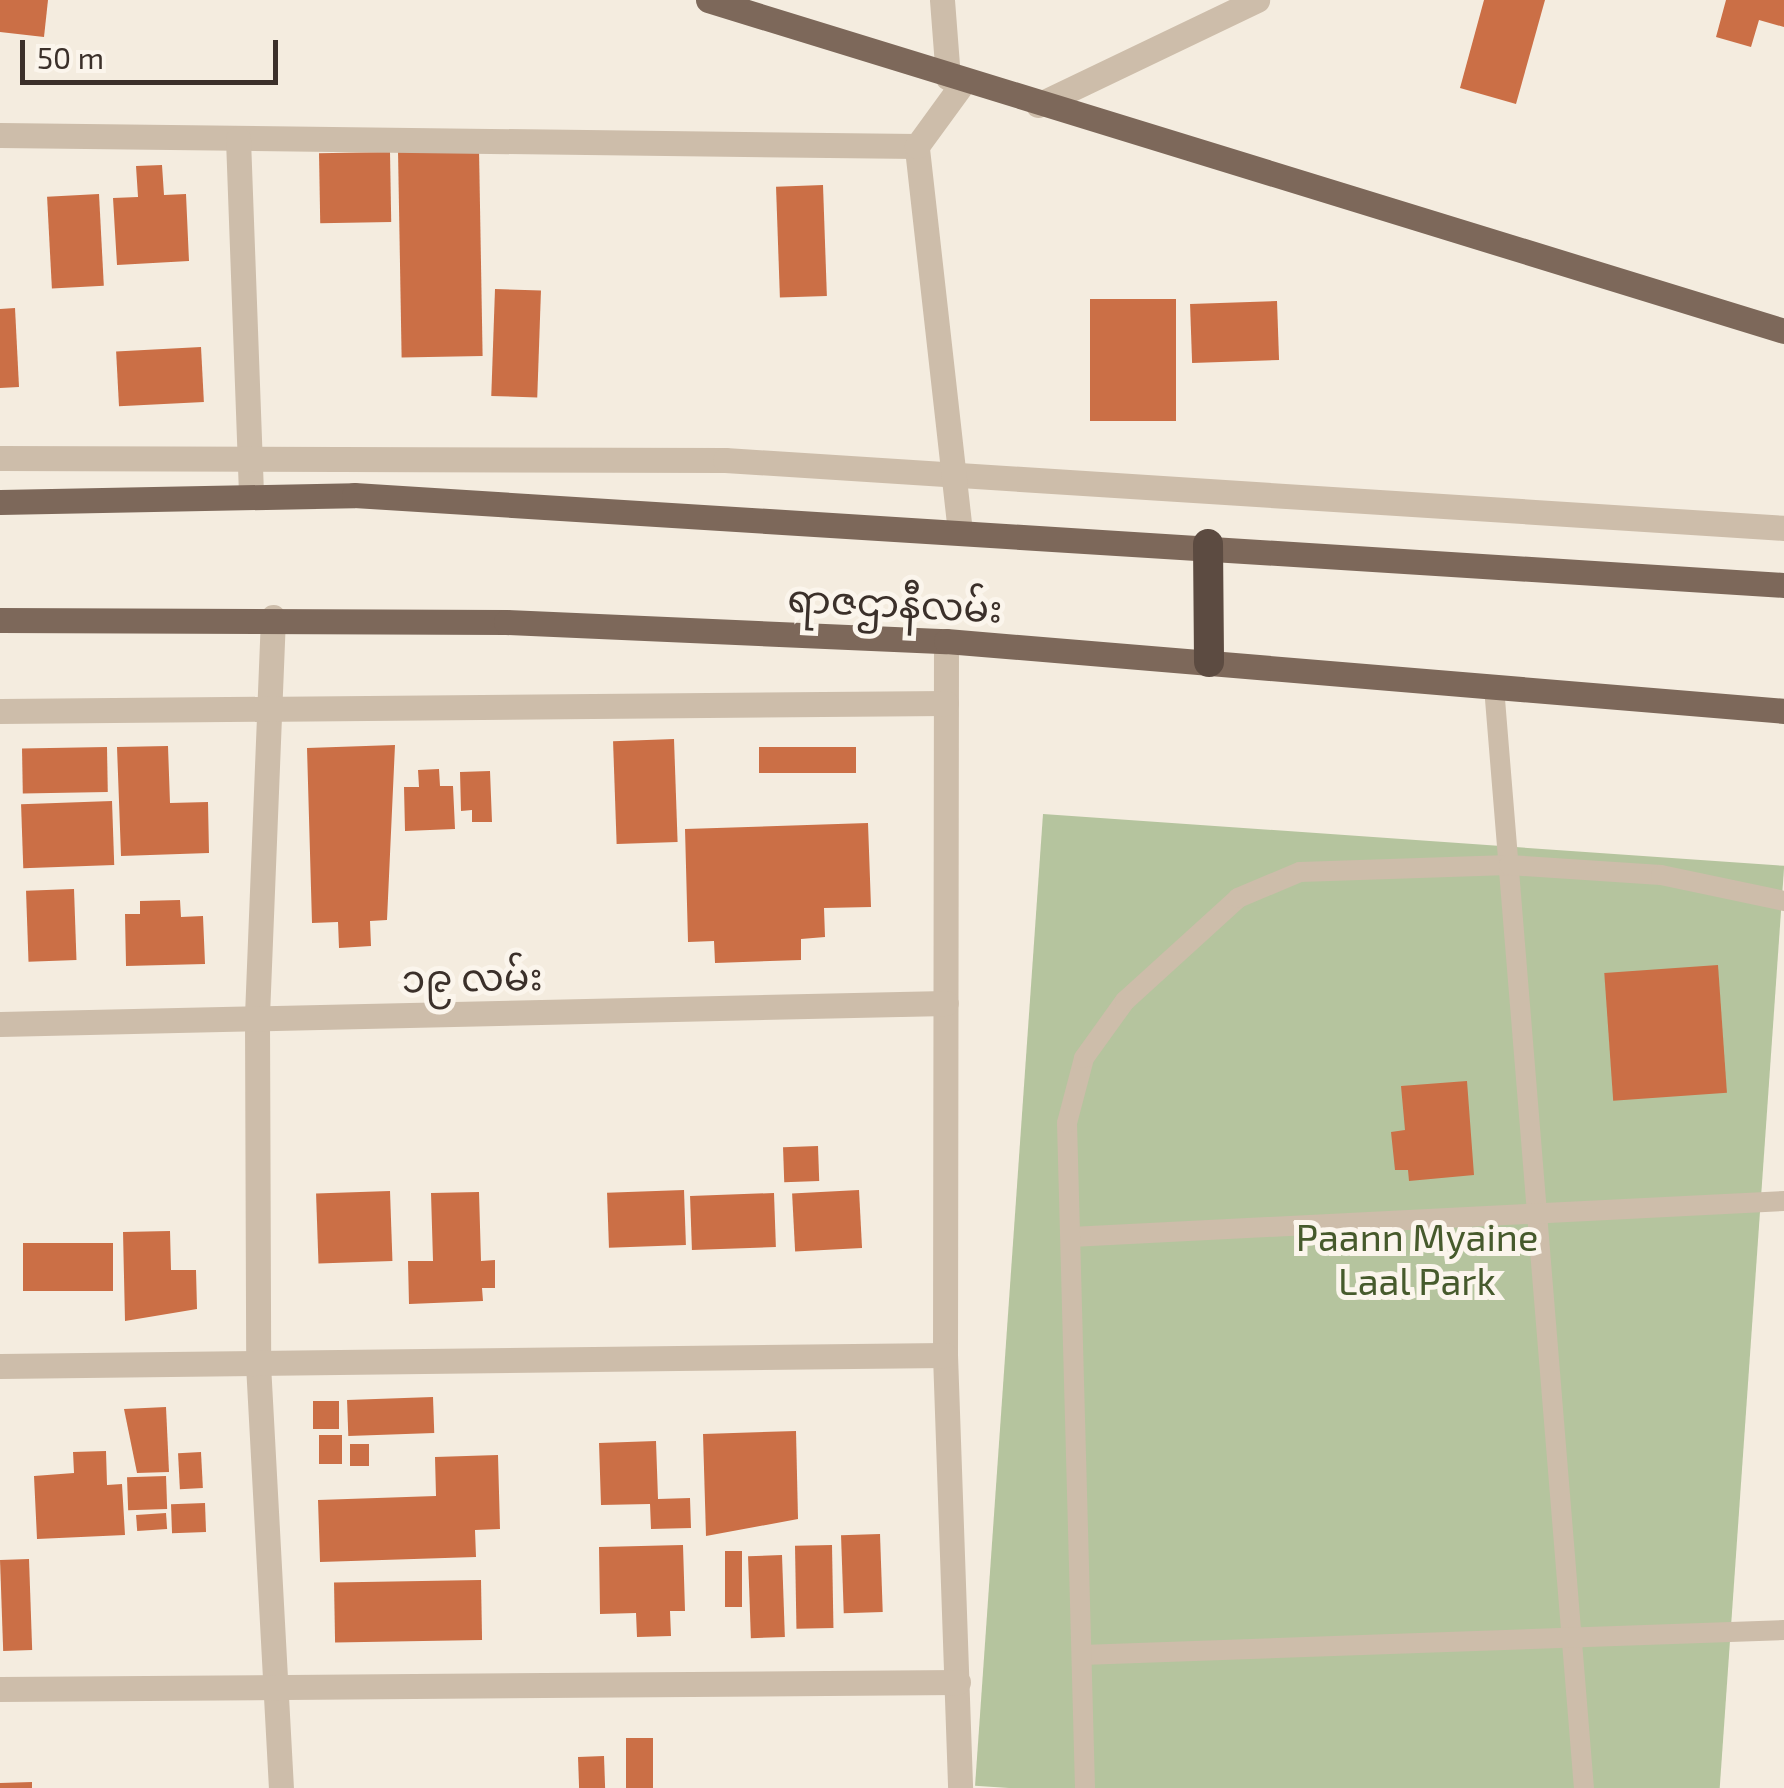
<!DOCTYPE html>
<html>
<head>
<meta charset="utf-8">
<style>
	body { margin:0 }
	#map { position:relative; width:1784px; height:1788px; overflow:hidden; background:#f4ecdf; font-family:"Exo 2","Noto Sans Myanmar",sans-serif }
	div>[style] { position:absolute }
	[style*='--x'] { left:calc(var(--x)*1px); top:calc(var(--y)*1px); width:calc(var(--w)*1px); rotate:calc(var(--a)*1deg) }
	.green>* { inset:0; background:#b5c49e; transform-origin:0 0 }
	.building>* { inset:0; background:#cb6f46; transform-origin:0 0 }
	.lane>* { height:20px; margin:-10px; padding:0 10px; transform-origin:10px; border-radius:10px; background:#cdbdaa }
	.street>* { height:25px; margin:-12.5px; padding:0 12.5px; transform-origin:12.5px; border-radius:12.5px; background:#cdbdaa }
	.primary>* { height:25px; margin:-12.5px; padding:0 12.5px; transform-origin:12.5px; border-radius:12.5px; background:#7d685a }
	.highway>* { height:30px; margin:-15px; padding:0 15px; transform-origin:15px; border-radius:15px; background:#5c4b41 }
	span { translate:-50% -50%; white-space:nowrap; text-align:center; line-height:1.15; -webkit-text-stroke:10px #fbf5ec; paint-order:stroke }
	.street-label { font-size:38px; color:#3b302a }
	.park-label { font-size:38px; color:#465a2c }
	.scale { position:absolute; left:20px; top:40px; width:258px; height:45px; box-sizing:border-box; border:5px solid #3b302a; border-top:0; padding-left:12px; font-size:30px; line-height:35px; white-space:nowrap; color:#3b302a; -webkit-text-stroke:8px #fbf5ec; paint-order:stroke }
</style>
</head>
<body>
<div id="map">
	<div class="green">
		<div style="left:1043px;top:814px;width:743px;height:974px;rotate:4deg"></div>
	</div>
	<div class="building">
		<div style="clip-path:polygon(0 0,48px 0,44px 37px,0 32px)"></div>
		<div style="clip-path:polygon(1484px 0,1545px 0,1516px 104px,1460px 88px)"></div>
		<div style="clip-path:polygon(1726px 0,1784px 0,1784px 27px,1759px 20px,1751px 47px,1716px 37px)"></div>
		<div style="left:479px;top:149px;width:207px;height:81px;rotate:89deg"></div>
		<div style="left:390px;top:152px;width:70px;height:71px;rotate:89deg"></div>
		<div style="clip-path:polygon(162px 165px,164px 195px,186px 194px,189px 261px,117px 265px,113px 198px,138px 197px,136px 166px)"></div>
		<div style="left:823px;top:185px;width:111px;height:47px;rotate:88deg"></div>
		<div style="left:99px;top:194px;width:92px;height:52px;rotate:87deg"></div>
		<div style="left:495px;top:289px;width:46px;height:107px;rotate:2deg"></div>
		<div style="left:1090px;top:299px;width:86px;height:122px"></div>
		<div style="left:1277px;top:301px;width:59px;height:87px;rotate:88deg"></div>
		<div style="clip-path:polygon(15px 308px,19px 387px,0 388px,0 309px)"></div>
		<div style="left:201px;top:347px;width:55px;height:85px;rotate:87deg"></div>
		<div style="left:674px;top:739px;width:103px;height:61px;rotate:88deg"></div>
		<div style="clip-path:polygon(395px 745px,387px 920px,370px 921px,371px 946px,339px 948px,338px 922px,312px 923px,307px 748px)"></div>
		<div style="clip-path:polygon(168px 746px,170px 803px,208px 802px,209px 853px,121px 856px,117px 747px)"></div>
		<div style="left:107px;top:747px;width:45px;height:85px;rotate:89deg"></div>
		<div style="left:856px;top:747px;width:26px;height:97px;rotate:90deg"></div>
		<div style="clip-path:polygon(439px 769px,440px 786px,453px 786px,455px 829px,405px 831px,404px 787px,419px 787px,418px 770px)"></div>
		<div style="clip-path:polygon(490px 771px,492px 822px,472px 822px,472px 810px,461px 811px,460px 772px)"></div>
		<div style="left:112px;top:801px;width:64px;height:91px;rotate:88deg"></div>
		<div style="clip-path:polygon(868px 823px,871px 907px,824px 908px,825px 937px,801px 939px,801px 960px,715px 963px,714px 941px,688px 942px,685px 829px)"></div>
		<div style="left:74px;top:889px;width:71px;height:48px;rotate:88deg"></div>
		<div style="clip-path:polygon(180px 900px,181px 917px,203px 916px,205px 964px,126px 966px,125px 914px,140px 914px,140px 901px)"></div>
		<div style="left:1718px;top:965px;width:128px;height:114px;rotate:86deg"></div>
		<div style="clip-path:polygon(1467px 1081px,1474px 1175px,1409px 1181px,1408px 1170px,1395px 1170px,1391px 1132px,1405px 1130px,1401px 1086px)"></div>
		<div style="left:818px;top:1146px;width:35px;height:35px;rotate:88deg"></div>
		<div style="left:684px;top:1190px;width:55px;height:77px;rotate:88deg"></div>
		<div style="left:859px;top:1190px;width:58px;height:67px;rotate:87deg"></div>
		<div style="left:390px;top:1191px;width:70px;height:74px;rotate:88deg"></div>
		<div style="clip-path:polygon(479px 1192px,481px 1261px,495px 1260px,495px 1288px,482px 1288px,483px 1301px,409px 1304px,408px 1261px,433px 1261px,431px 1193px)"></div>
		<div style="left:774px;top:1193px;width:54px;height:84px;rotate:88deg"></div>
		<div style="clip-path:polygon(170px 1231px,171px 1270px,196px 1270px,197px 1309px,125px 1321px,123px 1232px)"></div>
		<div style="left:23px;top:1243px;width:90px;height:48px"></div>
		<div style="left:433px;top:1397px;width:36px;height:86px;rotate:88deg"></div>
		<div style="left:339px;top:1401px;width:28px;height:26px;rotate:90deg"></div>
		<div style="clip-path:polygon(166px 1407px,169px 1472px,137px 1473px,124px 1409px)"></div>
		<div style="clip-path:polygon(796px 1431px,798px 1519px,706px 1536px,703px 1434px)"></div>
		<div style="left:319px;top:1435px;width:23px;height:29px"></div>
		<div style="clip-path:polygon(656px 1441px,658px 1499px,690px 1498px,691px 1528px,651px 1529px,650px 1504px,601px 1505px,599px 1443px)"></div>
		<div style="left:350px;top:1444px;width:19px;height:22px"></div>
		<div style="clip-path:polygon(106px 1451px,107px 1485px,122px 1484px,125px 1535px,37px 1539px,34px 1476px,74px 1473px,73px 1452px)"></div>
		<div style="left:201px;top:1452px;width:36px;height:23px;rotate:87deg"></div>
		<div style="clip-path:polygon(498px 1455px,500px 1529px,475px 1530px,476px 1557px,320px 1562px,318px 1500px,436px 1496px,435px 1457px)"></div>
		<div style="left:166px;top:1476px;width:33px;height:39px;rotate:88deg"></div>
		<div style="left:205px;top:1503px;width:29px;height:34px;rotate:88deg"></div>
		<div style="left:166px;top:1513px;width:16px;height:30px;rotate:86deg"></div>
		<div style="left:880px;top:1534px;width:78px;height:39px;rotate:88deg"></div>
		<div style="clip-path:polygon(683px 1545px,685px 1611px,670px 1611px,671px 1636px,637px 1637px,636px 1613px,600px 1614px,599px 1547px)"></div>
		<div style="left:832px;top:1545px;width:83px;height:37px;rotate:89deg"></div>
		<div style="left:725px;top:1551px;width:17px;height:56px"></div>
		<div style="left:782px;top:1555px;width:82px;height:34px;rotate:88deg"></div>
		<div style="left:29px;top:1559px;width:91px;height:29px;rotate:88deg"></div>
		<div style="left:481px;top:1580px;width:60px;height:147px;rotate:89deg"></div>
		<div style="left:626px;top:1738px;width:27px;height:50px"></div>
		<div style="left:604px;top:1756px;width:32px;height:26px;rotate:88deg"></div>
		<div style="clip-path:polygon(32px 1782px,32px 1788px,0 1788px,0 1783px)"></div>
	</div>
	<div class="lane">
		<div style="--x:1494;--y:687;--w:1105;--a:85.33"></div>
		<div style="--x:1071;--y:1237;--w:714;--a:-2.89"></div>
		<div style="--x:1082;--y:1655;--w:702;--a:-2.04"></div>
		<div style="--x:1085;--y:1788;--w:665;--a:-91.55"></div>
		<div style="--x:1067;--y:1123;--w:67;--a:-75.3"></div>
		<div style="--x:1084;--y:1058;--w:70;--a:-54.3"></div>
		<div style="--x:1125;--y:1001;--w:153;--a:-42.3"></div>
		<div style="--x:1238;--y:898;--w:67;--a:-22.8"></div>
		<div style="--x:1300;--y:872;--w:209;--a:-1.9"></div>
		<div style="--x:1509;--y:865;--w:152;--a:3.8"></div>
		<div style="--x:1661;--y:875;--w:126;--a:11.9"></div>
	</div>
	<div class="street">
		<div style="--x:942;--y:0;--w:78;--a:85.6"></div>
		<div style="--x:1038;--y:105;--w:243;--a:-25.6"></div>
		<div style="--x:0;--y:135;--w:917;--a:0.69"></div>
		<div style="--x:238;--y:139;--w:358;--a:87.9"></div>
		<div style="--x:0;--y:458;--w:725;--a:0.16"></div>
		<div style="--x:725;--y:460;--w:1061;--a:3.67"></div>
		<div style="--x:960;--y:532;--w:388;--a:-96.4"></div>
		<div style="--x:917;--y:146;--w:78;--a:-53.9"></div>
		<div style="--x:273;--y:617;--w:403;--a:92.3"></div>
		<div style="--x:257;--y:1020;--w:344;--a:89.8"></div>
		<div style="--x:258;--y:1364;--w:425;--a:86.9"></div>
		<div style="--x:946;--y:641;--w:714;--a:90.08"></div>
		<div style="--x:945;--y:1355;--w:433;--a:88"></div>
		<div style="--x:0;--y:711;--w:946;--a:-0.48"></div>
		<div style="--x:0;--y:1024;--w:946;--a:-1.27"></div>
		<div style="--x:0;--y:1366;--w:945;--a:-0.67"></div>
		<div style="--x:0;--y:1689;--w:958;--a:-0.42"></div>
	</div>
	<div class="primary">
		<div style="--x:708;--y:0;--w:1126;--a:17.1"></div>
		<div style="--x:0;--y:502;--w:354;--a:-1.1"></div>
		<div style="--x:354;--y:495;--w:1433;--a:3.6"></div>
		<div style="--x:0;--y:620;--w:506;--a:0.23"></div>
		<div style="--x:506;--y:622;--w:440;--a:2.5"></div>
		<div style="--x:946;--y:641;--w:841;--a:4.77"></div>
	</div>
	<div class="highway">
		<div style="--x:1208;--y:544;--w:118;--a:89.5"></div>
	</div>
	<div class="street-label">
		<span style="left:895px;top:603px;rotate:3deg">ရာဇဌာနီလမ်း</span>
		<span style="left:472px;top:977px;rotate:-1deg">၁၉ လမ်း</span>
	</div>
	<div class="park-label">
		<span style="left:1417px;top:1259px">Paann Myaine<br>Laal Park</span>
	</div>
	<div class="scale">50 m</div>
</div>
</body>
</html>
